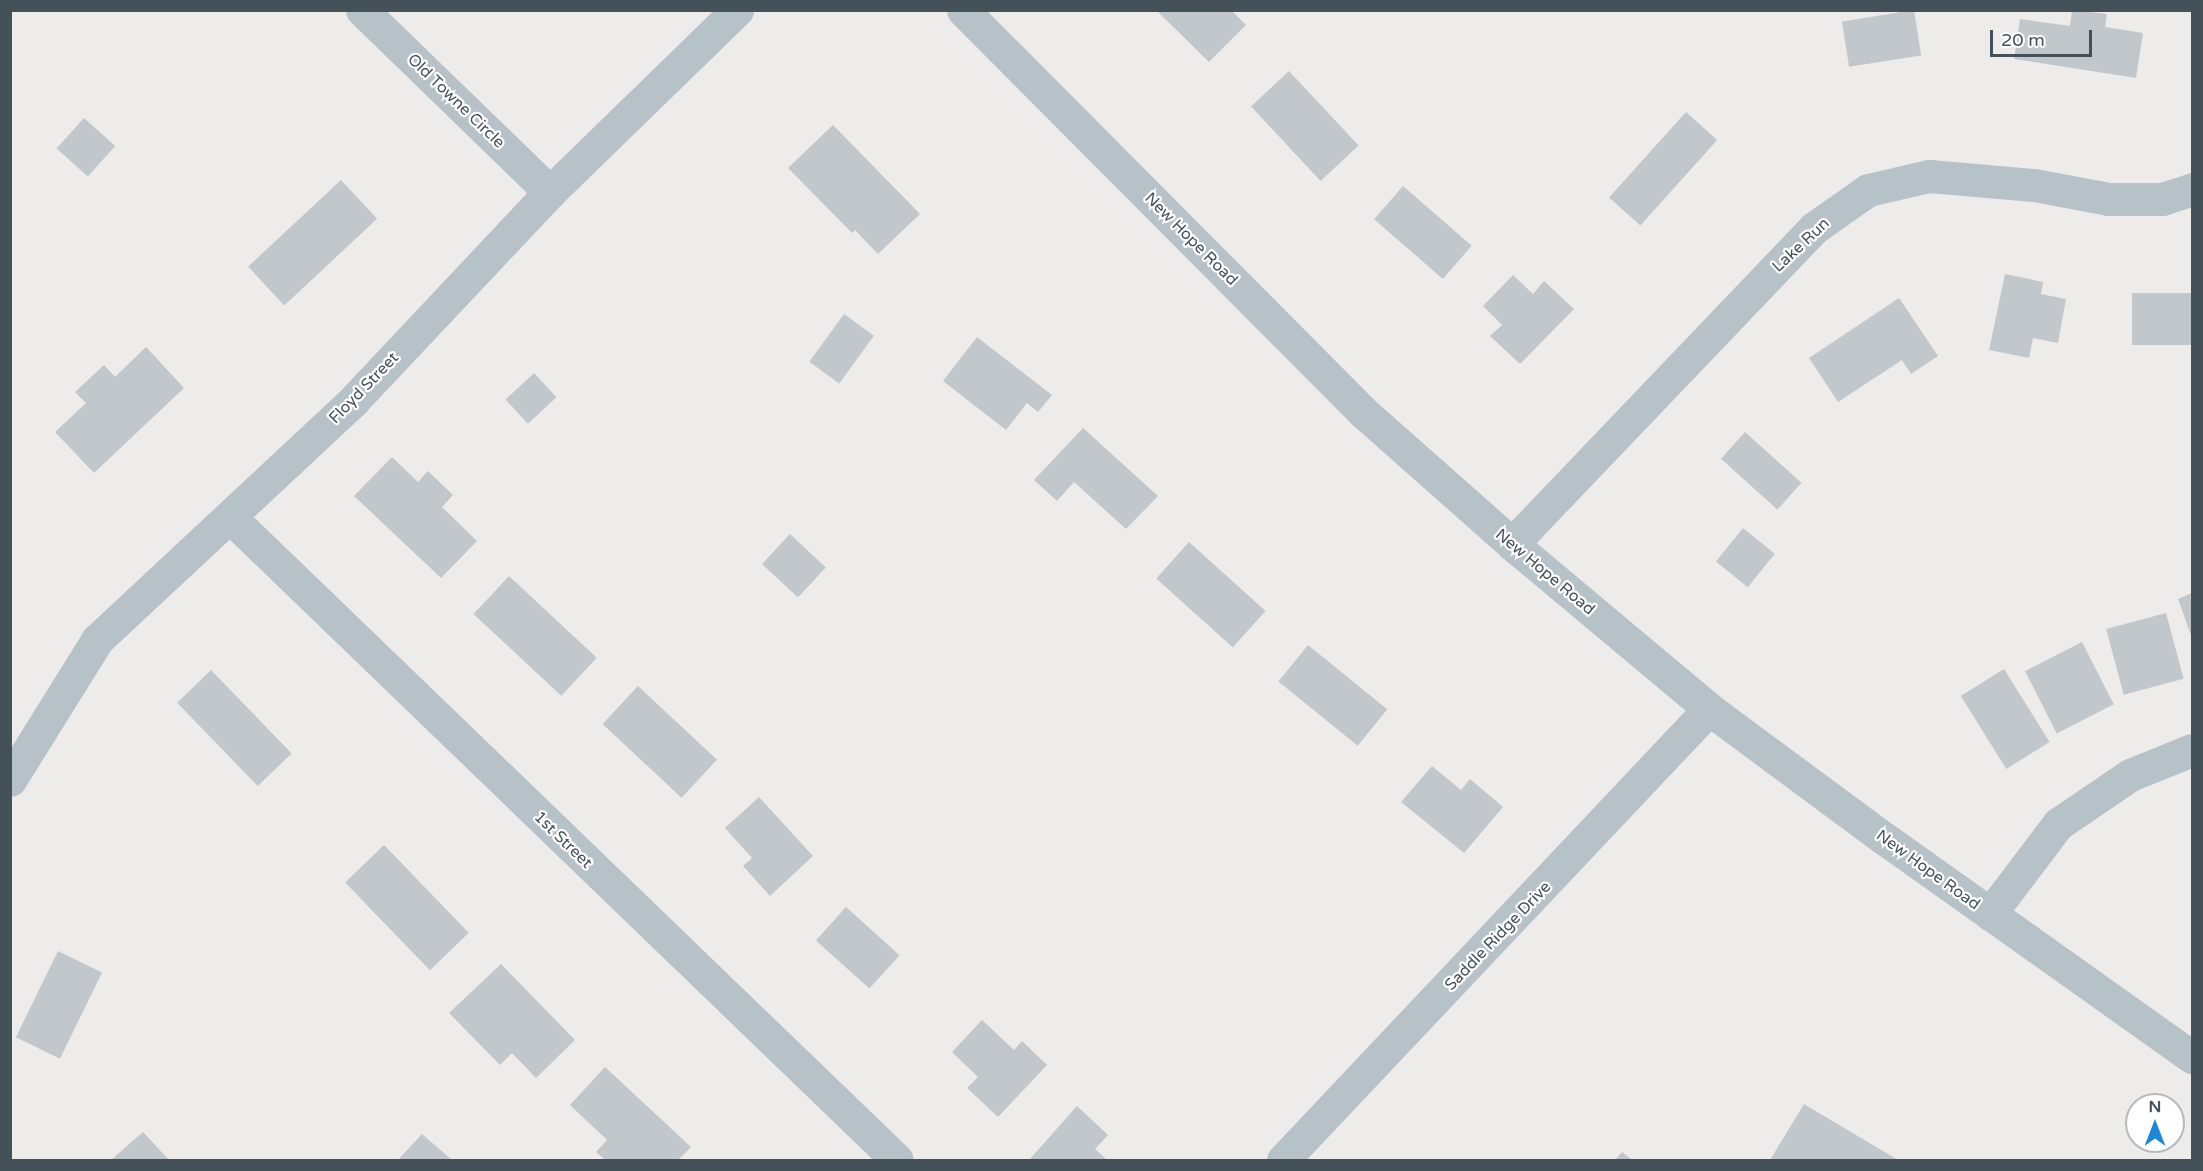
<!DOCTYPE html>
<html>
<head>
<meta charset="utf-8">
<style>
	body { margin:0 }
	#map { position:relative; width:2203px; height:1171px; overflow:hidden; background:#eeebeb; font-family:"Varela Round",sans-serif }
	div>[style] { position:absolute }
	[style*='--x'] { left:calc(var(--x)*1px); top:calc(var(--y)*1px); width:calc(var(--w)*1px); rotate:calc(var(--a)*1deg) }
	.building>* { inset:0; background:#c2c7cb; transform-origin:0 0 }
	.minor>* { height:33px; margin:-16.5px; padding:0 16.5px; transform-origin:16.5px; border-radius:16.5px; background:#b7c2c8 }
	span { translate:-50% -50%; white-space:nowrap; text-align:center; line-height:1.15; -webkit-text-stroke:4.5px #fff; paint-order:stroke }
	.street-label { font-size:16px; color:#445158 }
	.frame { position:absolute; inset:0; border:12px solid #445158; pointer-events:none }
	.north { position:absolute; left:2125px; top:1093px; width:60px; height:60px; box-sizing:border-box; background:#fff; border:2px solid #b4b9bc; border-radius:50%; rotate:0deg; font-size:16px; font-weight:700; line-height:24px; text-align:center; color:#445158 }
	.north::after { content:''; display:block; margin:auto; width:21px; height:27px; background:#1e87d5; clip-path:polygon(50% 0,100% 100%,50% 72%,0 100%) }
	.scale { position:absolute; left:1990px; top:30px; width:102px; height:27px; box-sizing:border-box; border:3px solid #445158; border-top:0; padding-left:8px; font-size:18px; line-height:21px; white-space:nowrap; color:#445158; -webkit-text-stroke:4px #fff; paint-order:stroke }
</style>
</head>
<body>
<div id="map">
	<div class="building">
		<div style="clip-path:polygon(1156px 10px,1231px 10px,1246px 25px,1209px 62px)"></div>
		<div style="left:1914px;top:10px;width:46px;height:73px;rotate:81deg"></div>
		<div style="clip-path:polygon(2072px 10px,2107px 14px,2105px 27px,2143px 33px,2136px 78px,2014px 59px,2020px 19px,2070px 26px)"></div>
		<div style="left:1289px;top:71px;width:102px;height:52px;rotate:47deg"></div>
		<div style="left:1686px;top:112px;width:42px;height:115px;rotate:42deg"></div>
		<div style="left:84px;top:118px;width:42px;height:41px;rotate:42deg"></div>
		<div style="clip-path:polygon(833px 125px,920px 214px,878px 254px,855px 230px,852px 233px,788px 168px)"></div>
		<div style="left:341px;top:180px;width:53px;height:127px;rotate:47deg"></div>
		<div style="left:1403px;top:186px;width:91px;height:44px;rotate:41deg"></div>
		<div style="clip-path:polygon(2005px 274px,2043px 282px,2041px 294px,2066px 299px,2058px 343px,2033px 338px,2029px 358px,1989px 350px)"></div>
		<div style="clip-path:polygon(1513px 275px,1533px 294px,1544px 281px,1574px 309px,1520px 364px,1490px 336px,1502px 325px,1483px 306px)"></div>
		<div style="left:2192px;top:293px;width:52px;height:60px;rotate:90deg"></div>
		<div style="clip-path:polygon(1899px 298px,1938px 356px,1911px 374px,1902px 360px,1838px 402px,1809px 358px)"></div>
		<div style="left:844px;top:314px;width:37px;height:59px;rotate:36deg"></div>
		<div style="clip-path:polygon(977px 337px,1052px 395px,1038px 412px,1027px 403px,1006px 430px,943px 381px)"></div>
		<div style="clip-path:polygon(146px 347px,184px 388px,94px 473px,55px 432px,86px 403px,75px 392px,104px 365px,115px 377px)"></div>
		<div style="left:534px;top:373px;width:33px;height:39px;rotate:47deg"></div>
		<div style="clip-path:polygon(1083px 428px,1158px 496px,1126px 529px,1074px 482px,1057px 501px,1034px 480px)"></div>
		<div style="left:1745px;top:432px;width:76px;height:36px;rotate:42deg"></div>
		<div style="clip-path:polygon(392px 457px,418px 482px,428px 471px,453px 495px,442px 507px,477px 541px,441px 578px,354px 496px)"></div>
		<div style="left:1743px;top:528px;width:41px;height:43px;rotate:39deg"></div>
		<div style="left:790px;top:534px;width:49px;height:41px;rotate:43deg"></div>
		<div style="left:1189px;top:542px;width:103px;height:49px;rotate:42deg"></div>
		<div style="left:509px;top:576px;width:120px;height:52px;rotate:43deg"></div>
		<div style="clip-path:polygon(2192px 593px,2192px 638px,2178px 599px)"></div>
		<div style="left:2166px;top:613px;width:68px;height:62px;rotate:75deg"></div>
		<div style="left:2082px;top:642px;width:70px;height:64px;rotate:63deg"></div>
		<div style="left:1308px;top:645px;width:102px;height:47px;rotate:39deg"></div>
		<div style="left:2004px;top:669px;width:86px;height:51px;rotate:58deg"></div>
		<div style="left:211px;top:670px;width:116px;height:47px;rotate:46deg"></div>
		<div style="left:638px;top:686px;width:108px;height:52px;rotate:43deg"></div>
		<div style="clip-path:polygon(1432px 766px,1461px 790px,1470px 779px,1503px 807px,1464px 853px,1401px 802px)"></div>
		<div style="clip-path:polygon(759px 797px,813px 856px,770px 896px,743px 866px,752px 858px,725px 828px)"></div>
		<div style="left:384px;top:845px;width:122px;height:54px;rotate:46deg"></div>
		<div style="left:846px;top:907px;width:72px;height:45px;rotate:42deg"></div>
		<div style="left:58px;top:951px;width:49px;height:96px;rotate:26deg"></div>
		<div style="clip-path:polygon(501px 964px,575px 1040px,536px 1078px,512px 1053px,500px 1065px,449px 1013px)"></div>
		<div style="clip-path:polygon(982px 1020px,1014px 1050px,1022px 1041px,1047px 1065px,998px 1117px,967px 1088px,978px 1077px,952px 1052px)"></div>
		<div style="clip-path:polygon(605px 1067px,691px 1147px,678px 1160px,605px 1160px,596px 1152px,607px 1140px,570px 1105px)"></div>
		<div style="clip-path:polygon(1804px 1104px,1898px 1160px,1770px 1160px)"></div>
		<div style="clip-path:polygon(1077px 1106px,1108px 1135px,1095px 1149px,1107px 1160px,1029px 1160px)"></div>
		<div style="clip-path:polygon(143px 1132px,169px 1160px,111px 1160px)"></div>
		<div style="clip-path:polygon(422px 1134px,452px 1160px,398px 1160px)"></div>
		<div style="clip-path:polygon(1622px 1152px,1632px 1160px,1615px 1160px)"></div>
	</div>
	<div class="minor">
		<div style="--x:362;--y:10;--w:262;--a:44.1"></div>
		<div style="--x:963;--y:10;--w:567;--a:45.14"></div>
		<div style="--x:1363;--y:412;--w:199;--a:41.5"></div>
		<div style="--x:1512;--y:544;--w:257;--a:39.9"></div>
		<div style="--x:1709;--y:709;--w:219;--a:36.5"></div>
		<div style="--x:1885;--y:839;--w:377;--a:35.4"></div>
		<div style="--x:230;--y:517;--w:926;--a:43.95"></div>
		<div style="--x:1512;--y:544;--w:437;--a:-46.3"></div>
		<div style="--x:1814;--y:228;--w:66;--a:-35.1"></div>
		<div style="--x:1868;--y:190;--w:63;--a:-12.9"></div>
		<div style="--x:1929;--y:176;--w:105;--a:4.9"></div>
		<div style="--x:2034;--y:185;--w:76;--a:10.6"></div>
		<div style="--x:2109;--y:199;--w:53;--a:0"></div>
		<div style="--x:2162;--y:199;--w:32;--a:-18"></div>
		<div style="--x:10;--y:780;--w:165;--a:-58.1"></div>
		<div style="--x:97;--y:640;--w:350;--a:-43"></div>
		<div style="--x:353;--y:401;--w:287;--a:-46.7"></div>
		<div style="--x:550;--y:192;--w:261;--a:-44.2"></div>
		<div style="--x:1990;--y:914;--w:113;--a:-52.9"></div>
		<div style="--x:2058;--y:824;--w:87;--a:-34.2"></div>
		<div style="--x:2130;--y:775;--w:67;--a:-22"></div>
		<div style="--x:1283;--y:1160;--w:620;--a:-46.63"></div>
	</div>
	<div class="street-label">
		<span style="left:456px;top:101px;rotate:44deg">Old Towne Circle</span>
		<span style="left:1191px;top:239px;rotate:45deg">New Hope Road</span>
		<span style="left:1801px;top:245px;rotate:-43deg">Lake Run</span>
		<span style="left:364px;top:388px;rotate:-46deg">Floyd Street</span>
		<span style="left:1545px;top:572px;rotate:40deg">New Hope Road</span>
		<span style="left:563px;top:840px;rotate:44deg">1st Street</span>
		<span style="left:1928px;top:870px;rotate:36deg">New Hope Road</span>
		<span style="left:1498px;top:936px;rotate:-46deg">Saddle Ridge Drive</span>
	</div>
	<div class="frame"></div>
	<div class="north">N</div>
	<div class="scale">20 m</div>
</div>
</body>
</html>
